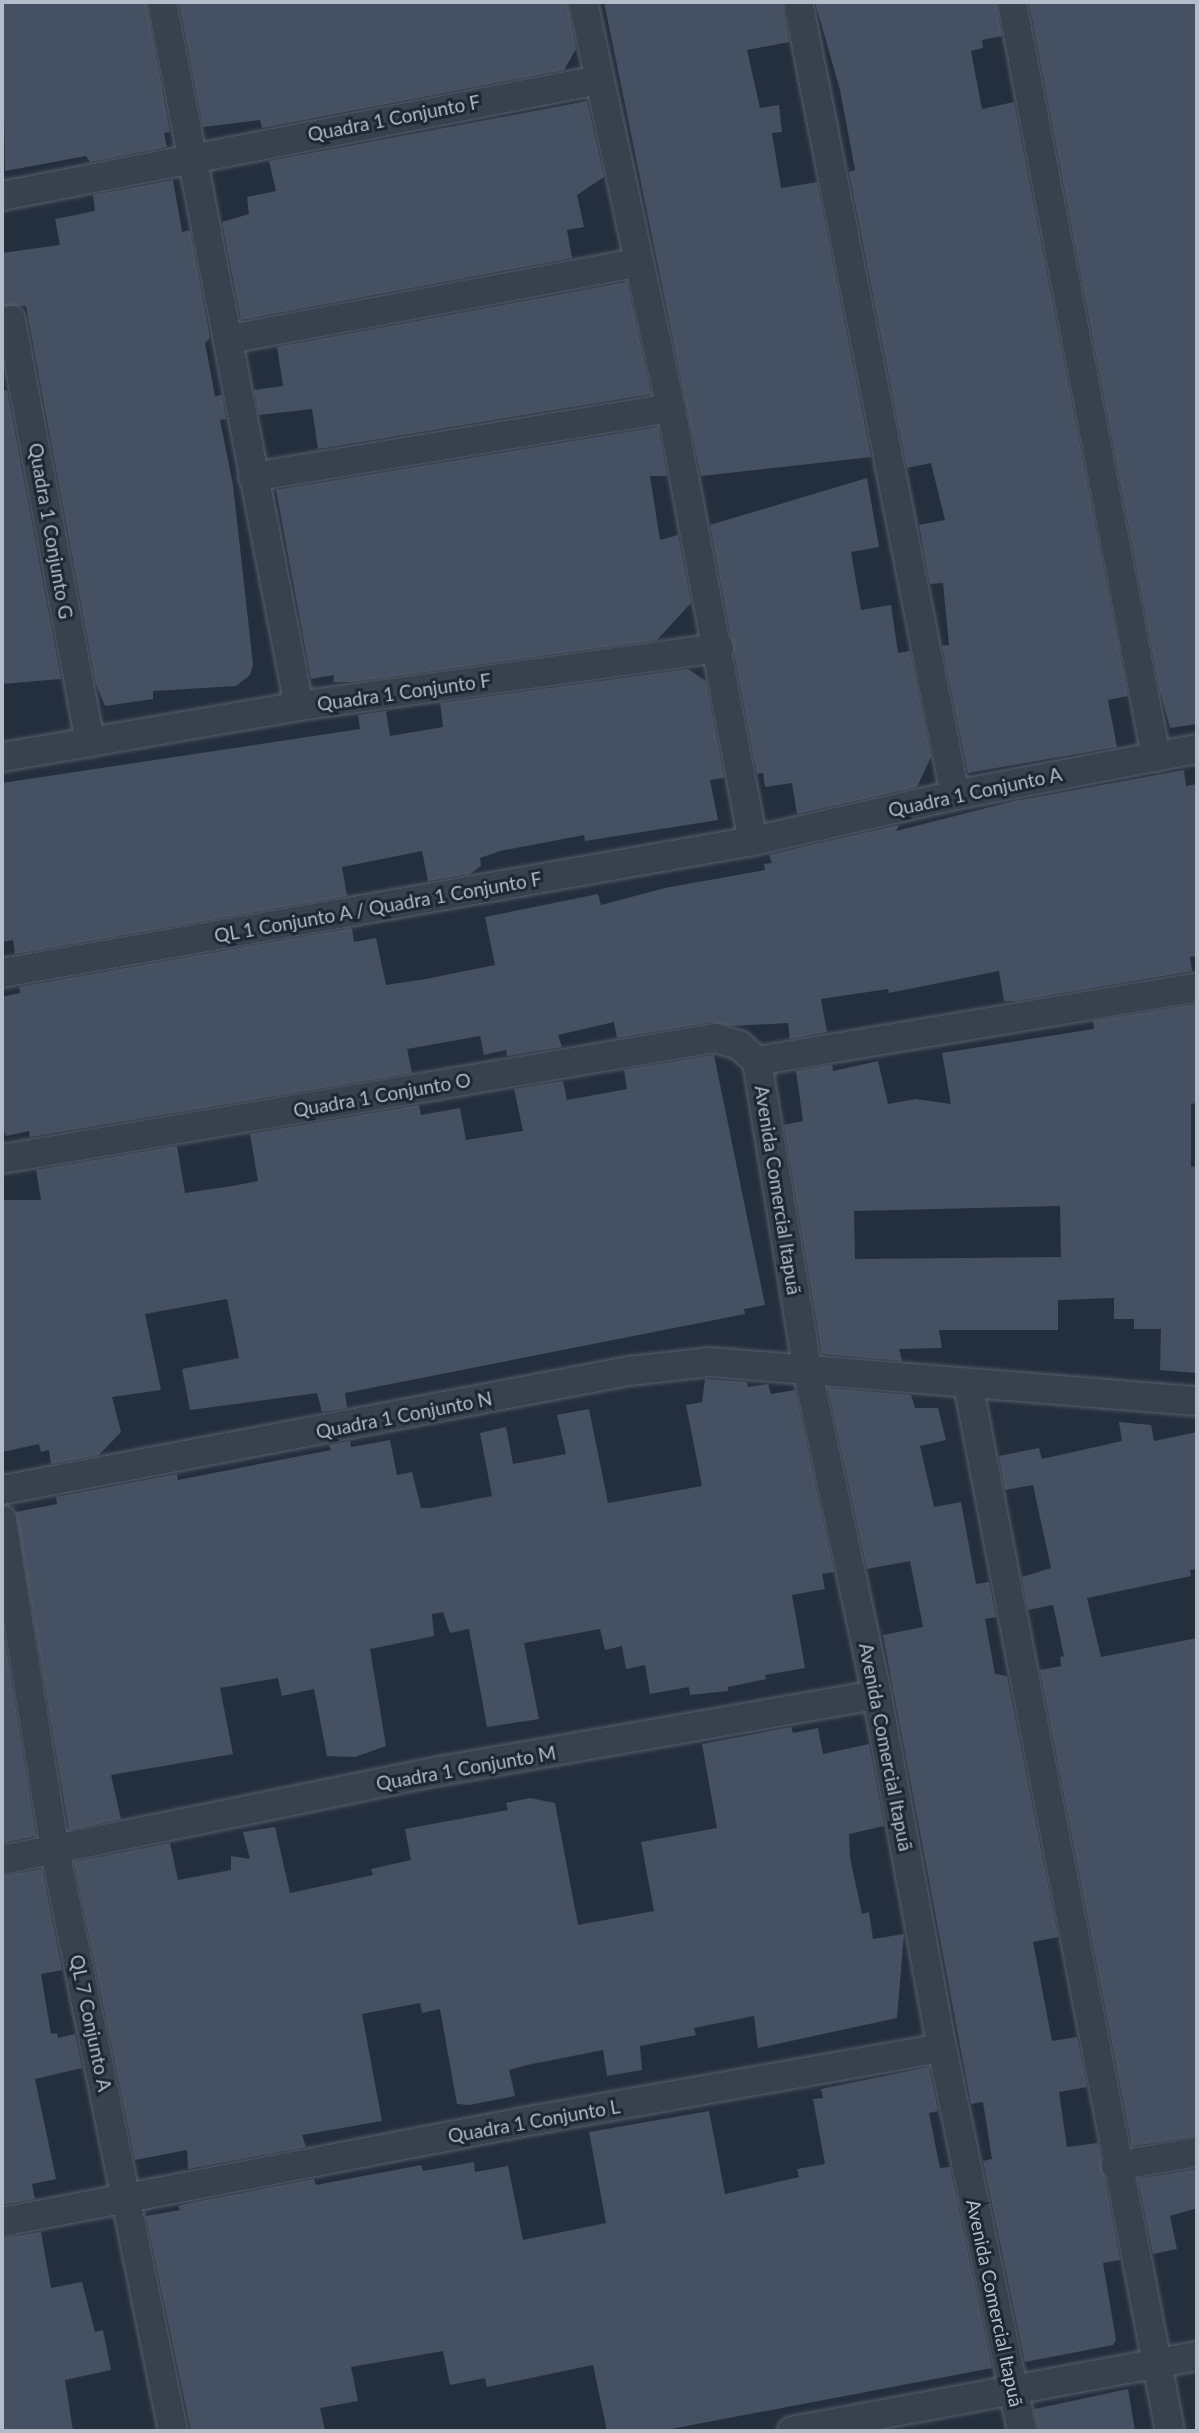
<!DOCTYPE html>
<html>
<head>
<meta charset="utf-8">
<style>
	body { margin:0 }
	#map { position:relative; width:1199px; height:2433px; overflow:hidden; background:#242f3e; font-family:Lato,sans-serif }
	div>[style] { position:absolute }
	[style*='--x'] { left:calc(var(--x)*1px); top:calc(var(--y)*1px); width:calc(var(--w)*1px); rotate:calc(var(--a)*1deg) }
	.building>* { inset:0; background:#455162 }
	.roads { filter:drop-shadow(0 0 2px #565f6c) drop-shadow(0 0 2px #565f6c) }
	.minor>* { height:28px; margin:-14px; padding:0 14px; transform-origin:14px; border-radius:14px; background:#38414e }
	span { translate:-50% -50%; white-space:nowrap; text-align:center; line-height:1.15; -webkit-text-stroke:6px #1d2633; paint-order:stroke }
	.street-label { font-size:19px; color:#b4bcc9 }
	.frame { position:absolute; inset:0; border:4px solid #b4bcc9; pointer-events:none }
</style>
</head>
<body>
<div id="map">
	<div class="building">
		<div style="clip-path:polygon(2px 2px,146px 2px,170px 132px,164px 133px,167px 147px,90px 162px,86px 156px,5px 171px)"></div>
		<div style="clip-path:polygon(179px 2px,567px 2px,576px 49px,564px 70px,262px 128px,260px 120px,203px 127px)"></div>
		<div style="clip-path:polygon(604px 2px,782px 2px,789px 42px,747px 50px,760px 108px,779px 105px,782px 132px,772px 133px,781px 188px,817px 182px,871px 457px,701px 476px)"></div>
		<div style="clip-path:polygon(815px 2px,996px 2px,1002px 36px,982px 40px,983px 48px,971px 51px,982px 109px,1014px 102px,1128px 696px,1108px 700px,1117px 747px,968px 773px,942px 646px,949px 645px,943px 583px,930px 584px,919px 525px,945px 520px,931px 463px,907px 468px,849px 172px,855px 170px,840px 90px)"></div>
		<div style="clip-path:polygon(1029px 2px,1197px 2px,1197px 724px,1170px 728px,1160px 691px)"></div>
		<div style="clip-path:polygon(587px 101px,604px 177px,577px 195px,584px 227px,567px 230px,572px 258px,241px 320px,222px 222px,249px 214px,247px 197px,276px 191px,269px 161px)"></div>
		<div style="clip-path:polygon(173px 180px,182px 232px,190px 230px,210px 338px,205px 343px,215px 396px,222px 395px,226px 419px,220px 420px,233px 485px,253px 664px,250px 675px,236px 686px,153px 691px,153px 699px,105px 706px,96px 684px,26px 306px,2px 307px,2px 253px,60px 245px,55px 219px,95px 211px,93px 195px)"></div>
		<div style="clip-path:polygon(627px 282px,651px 394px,318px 449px,312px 409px,259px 415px,254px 390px,283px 386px,277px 347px)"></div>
		<div style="clip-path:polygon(7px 390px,61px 679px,2px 684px,2px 391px)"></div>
		<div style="clip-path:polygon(658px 427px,667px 476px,650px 476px,660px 540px,678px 535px,691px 603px,657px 640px,353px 682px,333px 682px,334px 675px,311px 679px,276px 490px)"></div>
		<div style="clip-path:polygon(867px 478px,879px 547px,851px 552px,861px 610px,891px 605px,898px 653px,910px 651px,931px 757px,917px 787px,797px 814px,792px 783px,765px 787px,763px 773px,757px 774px,710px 525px)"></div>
		<div style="clip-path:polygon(688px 669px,706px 681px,724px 778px,710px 780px,718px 820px,585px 841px,584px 835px,500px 851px,480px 858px,481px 866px,470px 874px,428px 881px,422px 851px,342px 867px,347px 896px,15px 954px,13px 940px,2px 942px,2px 783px,360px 729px,358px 715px,386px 711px,390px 736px,443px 727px,440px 703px)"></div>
		<div style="clip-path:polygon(1184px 770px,1186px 786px,1197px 784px,1197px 956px,1190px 957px,1192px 971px,1016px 1001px,1004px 1001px,999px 971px,889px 993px,888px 989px,821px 999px,827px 1032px,790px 1039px,788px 1023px,732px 1026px,712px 1022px,617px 1038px,614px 1022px,558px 1035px,562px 1047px,507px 1056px,506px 1050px,484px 1055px,480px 1036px,407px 1049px,412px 1073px,30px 1137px,29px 1131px,6px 1136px,2px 1127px,2px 997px,20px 993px,19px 987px,352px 928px,354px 942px,376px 938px,386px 985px,426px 979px,495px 965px,485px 917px,598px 894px,601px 905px,665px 888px,765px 870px,764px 864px,772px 863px,769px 855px,802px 847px,899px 825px,896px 831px,1014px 801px)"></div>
		<div style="clip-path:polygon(evenodd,1197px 1004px,1197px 1103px,1191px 1104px,1191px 1167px,1197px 1166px,1197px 1373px,1160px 1370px,1161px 1329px,1134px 1329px,1134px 1319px,1114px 1319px,1114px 1298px,1058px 1300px,1058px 1330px,939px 1330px,942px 1348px,899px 1349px,902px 1361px,822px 1354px,784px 1125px,803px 1121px,796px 1071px,832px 1065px,833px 1071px,878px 1061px,888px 1104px,916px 1099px,951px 1104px,942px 1053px,1094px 1029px,1093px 1021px,1197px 1004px,1060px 1206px,1061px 1257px,855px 1259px,854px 1211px,1060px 1206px)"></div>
		<div style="clip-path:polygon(714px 1055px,765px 1305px,744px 1309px,745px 1314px,345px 1393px,347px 1408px,322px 1412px,317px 1393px,190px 1410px,182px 1369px,239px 1358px,227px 1299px,145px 1314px,161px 1390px,112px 1397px,121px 1432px,99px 1455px,51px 1464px,49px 1450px,41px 1452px,39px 1444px,2px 1452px,2px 1200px,41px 1200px,36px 1170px,177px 1146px,185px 1193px,232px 1186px,258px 1181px,250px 1134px,419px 1105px,421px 1115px,460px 1108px,466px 1140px,523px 1131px,514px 1089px,563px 1081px,567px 1100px,627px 1089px,624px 1070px)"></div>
		<div style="clip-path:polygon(705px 1379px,747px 1382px,748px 1387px,768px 1384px,771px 1394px,795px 1390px,834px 1572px,822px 1574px,825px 1589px,792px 1595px,805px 1668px,765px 1675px,766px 1679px,728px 1687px,728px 1691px,690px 1695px,689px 1687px,650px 1694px,645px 1665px,626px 1669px,622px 1646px,605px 1650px,600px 1629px,524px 1643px,539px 1719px,487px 1727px,469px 1629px,450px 1633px,443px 1612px,432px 1614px,434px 1636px,370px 1649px,386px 1746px,355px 1757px,327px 1756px,314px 1689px,282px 1696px,278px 1678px,220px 1688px,233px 1754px,111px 1775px,121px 1819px,69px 1830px,16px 1512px,57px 1504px,56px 1497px,177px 1474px,178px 1480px,331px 1450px,329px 1445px,350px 1441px,351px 1447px,390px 1440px,397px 1475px,412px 1472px,421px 1508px,431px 1508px,492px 1496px,480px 1433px,506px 1427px,513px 1464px,566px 1454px,557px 1415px,589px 1409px,608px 1503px,702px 1486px,686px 1405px,702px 1402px)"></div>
		<div style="clip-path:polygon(828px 1388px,911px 1395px,915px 1408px,938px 1408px,946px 1440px,920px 1446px,934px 1507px,961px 1502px,976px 1584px,989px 1582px,996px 1617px,985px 1619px,995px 1674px,1007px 1676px,1058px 1937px,1033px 1942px,1052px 2041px,1077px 2037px,1087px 2087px,1059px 2092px,1067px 2147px,1098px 2143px,1120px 2260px,1103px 2263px,1116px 2340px,1113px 2345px,1025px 2362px,983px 2161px,992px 2159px,983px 2102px,971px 2104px,883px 1635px,923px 1627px,910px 1561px,867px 1569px)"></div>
		<div style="clip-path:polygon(1119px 1422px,1151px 1425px,1154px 1441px,1197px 1432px,1197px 1569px,1190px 1570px,1191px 1576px,1087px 1598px,1101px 1657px,1197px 1638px,1197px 2136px,1132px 2146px,1040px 1670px,1061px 1666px,1060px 1657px,1064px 1656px,1053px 1605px,1028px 1610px,1022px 1577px,1051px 1568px,1033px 1485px,1005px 1490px,999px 1456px,1039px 1448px,1042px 1459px,1122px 1441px)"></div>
		<div style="clip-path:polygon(2px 1623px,36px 1836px,2px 1843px)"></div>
		<div style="clip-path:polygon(791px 1727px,793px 1733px,818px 1728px,823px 1754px,869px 1744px,884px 1826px,849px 1834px,850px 1857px,862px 1914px,869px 1912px,873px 1939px,904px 1934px,897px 2018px,758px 2048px,754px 2016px,694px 2028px,696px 2035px,640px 2046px,642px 2070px,607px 2076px,603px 2050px,527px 2065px,509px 2070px,515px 2096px,469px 2105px,457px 2104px,440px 2009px,422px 2013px,420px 2003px,362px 2014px,382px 2121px,302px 2135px,306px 2147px,188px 2169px,187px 2150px,135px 2160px,74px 1862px,170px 1843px,178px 1880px,231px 1870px,231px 1856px,250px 1859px,243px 1832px,275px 1827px,290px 1893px,373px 1875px,371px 1869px,411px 1860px,405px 1829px,508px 1810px,506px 1803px,530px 1798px,555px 1803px,578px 1925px,654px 1911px,641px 1842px,717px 1828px,702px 1744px)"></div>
		<div style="clip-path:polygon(42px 1869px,62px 1970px,41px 1974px,51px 2034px,57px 2033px,58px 2038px,75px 2034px,82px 2068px,35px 2079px,56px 2179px,32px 2184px,35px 2199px,2px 2205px,2px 1876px)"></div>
		<div style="clip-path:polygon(929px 2067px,938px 2111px,929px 2113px,940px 2168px,950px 2167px,992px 2368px,660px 2431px,607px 2431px,593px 2365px,487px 2387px,485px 2378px,450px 2385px,443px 2351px,351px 2367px,358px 2401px,320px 2408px,325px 2431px,191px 2431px,146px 2216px,180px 2210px,178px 2206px,190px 2203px,314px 2179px,316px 2185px,421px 2165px,423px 2171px,474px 2162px,475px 2172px,508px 2166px,523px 2240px,606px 2223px,589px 2132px,709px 2111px,725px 2194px,799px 2177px,797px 2169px,825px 2164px,813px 2099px,823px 2098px,821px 2089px)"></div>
		<div style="clip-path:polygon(1197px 2169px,1197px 2208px,1170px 2216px,1177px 2249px,1153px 2254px,1138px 2179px)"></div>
		<div style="clip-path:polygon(41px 2232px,51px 2288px,82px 2282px,95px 2332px,103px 2330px,111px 2370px,65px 2380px,73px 2431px,2px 2431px,2px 2238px)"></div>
		<div style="clip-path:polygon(1128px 2389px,1135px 2431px,1038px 2431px,1034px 2409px)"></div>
	</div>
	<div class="roads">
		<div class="minor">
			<div style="--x:162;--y:2;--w:717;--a:78.99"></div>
			<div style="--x:583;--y:2;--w:415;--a:77.8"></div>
			<div style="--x:671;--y:408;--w:441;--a:79.3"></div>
			<div style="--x:798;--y:2;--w:808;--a:78.8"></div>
			<div style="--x:1012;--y:2;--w:769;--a:79.2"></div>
			<div style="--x:2;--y:196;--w:607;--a:-11.01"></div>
			<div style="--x:11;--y:320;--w:430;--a:79.4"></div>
			<div style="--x:230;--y:339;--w:414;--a:-10.6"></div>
			<div style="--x:253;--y:477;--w:424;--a:-9.4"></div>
			<div style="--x:2;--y:757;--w:301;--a:-9.7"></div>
			<div style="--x:299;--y:706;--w:424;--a:-7.9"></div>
			<div style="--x:2;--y:973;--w:763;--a:-9.97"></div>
			<div style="--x:753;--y:841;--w:207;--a:-12.8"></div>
			<div style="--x:955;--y:795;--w:246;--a:-10.8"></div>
			<div style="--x:757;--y:1061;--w:316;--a:80.7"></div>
			<div style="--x:808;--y:1373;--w:329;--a:77.9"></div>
			<div style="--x:877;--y:1695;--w:359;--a:79.6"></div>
			<div style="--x:942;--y:2048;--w:391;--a:78.2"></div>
			<div style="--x:757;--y:1061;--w:446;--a:-9.5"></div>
			<div style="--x:2;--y:1159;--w:723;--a:-9.63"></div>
			<div style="--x:715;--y:1038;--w:25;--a:16"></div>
			<div style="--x:739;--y:1045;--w:24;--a:42"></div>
			<div style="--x:968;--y:1384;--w:1066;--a:79.08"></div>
			<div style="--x:2;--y:1490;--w:638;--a:-10.75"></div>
			<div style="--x:629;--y:1371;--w:81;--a:-6.3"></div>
			<div style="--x:710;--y:1362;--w:489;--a:4.6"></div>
			<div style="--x:2;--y:1520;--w:334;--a:80.9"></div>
			<div style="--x:55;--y:1850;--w:593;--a:78.52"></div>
			<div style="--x:2;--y:1860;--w:447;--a:-11.5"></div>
			<div style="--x:440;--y:1771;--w:444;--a:-9.9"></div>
			<div style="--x:1116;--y:2166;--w:82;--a:-9.8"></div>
			<div style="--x:2;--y:2222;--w:547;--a:-10.86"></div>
			<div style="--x:539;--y:2119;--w:409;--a:-10"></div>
			<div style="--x:792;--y:2431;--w:412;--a:-10.5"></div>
		</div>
	</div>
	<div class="street-label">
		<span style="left:394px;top:118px;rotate:-11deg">Quadra 1 Conjunto F</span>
		<span style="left:51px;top:531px;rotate:80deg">Quadra 1 Conjunto G</span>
		<span style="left:404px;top:692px;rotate:-8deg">Quadra 1 Conjunto F</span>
		<span style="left:975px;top:792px;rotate:-12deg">Quadra 1 Conjunto A</span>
		<span style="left:378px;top:907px;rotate:-10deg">QL 1 Conjunto A / Quadra 1 Conjunto F</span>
		<span style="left:382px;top:1095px;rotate:-10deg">Quadra 1 Conjunto O</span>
		<span style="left:778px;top:1190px;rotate:81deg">Avenida Comercial Itapuã</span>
		<span style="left:404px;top:1415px;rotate:-11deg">Quadra 1 Conjunto N</span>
		<span style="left:886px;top:1747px;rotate:79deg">Avenida Comercial Itapuã</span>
		<span style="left:466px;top:1768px;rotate:-10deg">Quadra 1 Conjunto M</span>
		<span style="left:91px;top:2023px;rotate:78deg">QL 7 Conjunto A</span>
		<span style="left:534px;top:2121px;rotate:-10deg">Quadra 1 Conjunto L</span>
		<span style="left:995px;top:2303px;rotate:78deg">Avenida Comercial Itapuã</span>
	</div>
	<div class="frame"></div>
</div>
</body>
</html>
